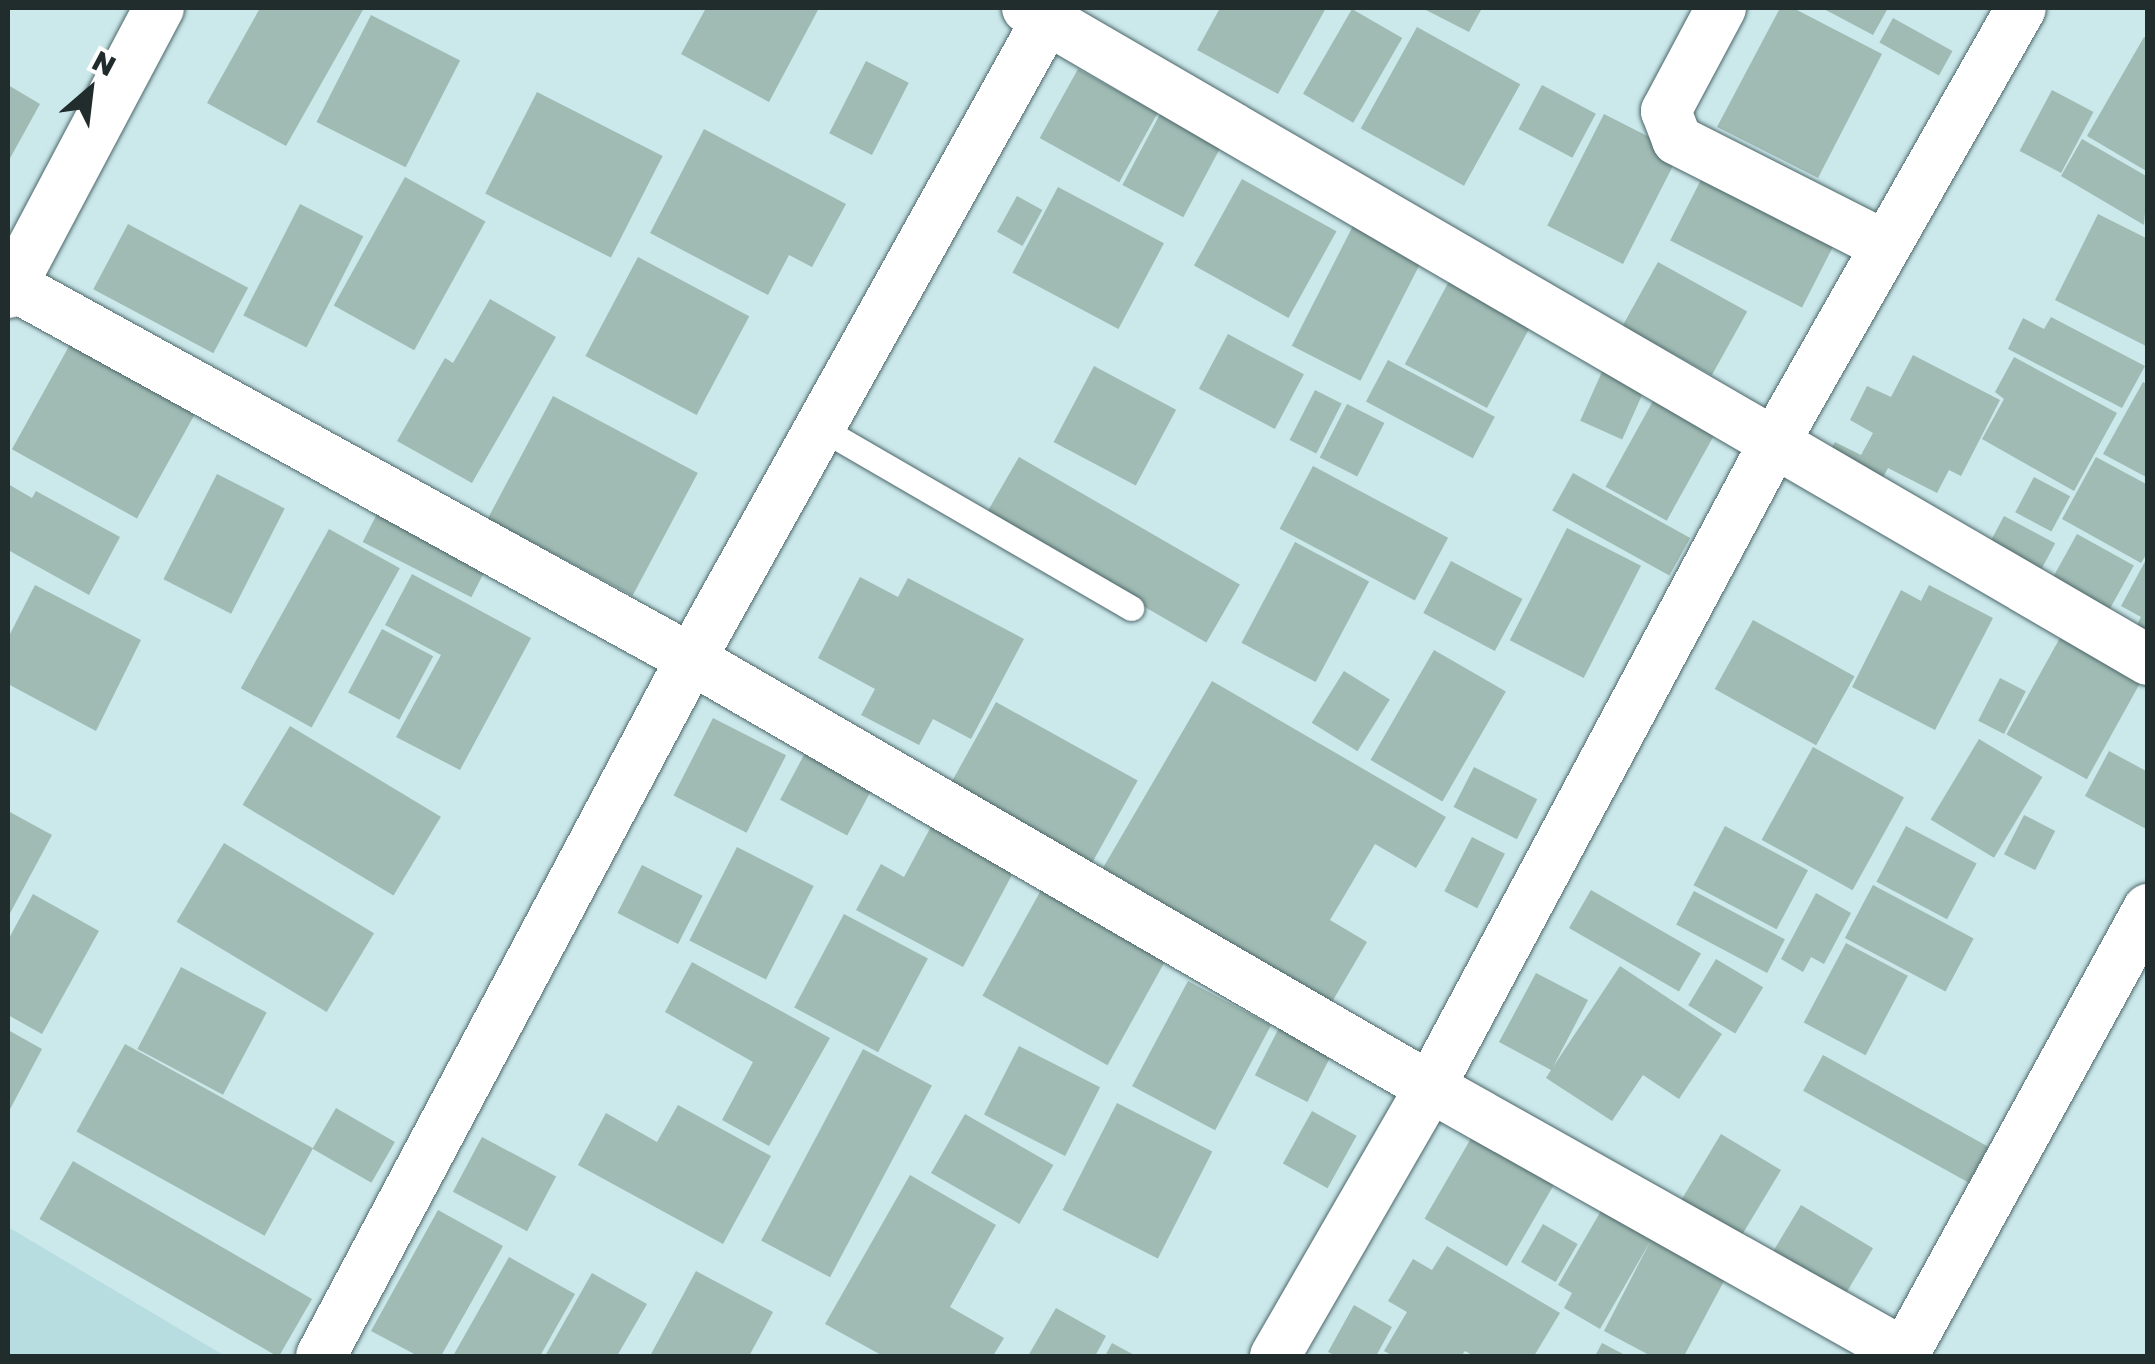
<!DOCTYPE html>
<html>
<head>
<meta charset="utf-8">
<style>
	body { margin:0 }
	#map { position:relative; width:2155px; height:1364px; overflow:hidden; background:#cbe8eb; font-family:"Golos Text",sans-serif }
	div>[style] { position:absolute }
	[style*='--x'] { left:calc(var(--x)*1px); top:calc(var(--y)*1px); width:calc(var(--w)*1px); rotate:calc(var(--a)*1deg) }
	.built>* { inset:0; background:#b7dde1 }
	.building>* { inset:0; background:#a0bbb3; transform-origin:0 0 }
	.roads { filter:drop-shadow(0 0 2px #4c6669) drop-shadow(0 0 2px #4c6669) }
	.service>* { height:25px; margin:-12.5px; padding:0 12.5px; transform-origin:12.5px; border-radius:12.5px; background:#fff }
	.minor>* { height:50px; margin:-25px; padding:0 25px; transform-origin:25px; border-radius:25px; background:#fff }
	span { translate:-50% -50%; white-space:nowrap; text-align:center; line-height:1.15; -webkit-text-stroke:8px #fff; paint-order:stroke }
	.frame { position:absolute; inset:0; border:10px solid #212c2d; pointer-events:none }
	.north { position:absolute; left:40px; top:40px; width:100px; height:100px; -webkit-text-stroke:8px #fff; paint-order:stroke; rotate:28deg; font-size:28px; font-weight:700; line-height:40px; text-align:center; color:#212c2d }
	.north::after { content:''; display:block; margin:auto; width:35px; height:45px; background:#212c2d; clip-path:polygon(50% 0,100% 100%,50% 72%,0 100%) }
</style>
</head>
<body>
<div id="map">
	<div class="built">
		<div style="clip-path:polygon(8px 1227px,225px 1356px,8px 1356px)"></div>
	</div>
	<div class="building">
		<div style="clip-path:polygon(260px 8px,364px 8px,286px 146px,207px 103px)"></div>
		<div style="clip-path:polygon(706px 8px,819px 8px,769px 102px,681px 54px)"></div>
		<div style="clip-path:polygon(1220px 8px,1326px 8px,1278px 94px,1197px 50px)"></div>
		<div style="clip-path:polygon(1422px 8px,1482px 8px,1469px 32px)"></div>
		<div style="clip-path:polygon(1780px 8px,1793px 8px,1882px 54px,1818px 178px,1717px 127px)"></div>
		<div style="clip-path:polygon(1822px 8px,1888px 8px,1873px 35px)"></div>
		<div style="left:1352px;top:9px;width:58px;height:98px;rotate:30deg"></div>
		<div style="left:371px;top:15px;width:100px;height:120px;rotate:27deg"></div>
		<div style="left:1893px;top:18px;width:68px;height:28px;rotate:29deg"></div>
		<div style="left:1417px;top:27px;width:118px;height:116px;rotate:29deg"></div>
		<div style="clip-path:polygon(2144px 37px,2148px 39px,2148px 172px,2087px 136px)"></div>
		<div style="left:866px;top:61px;width:48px;height:81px;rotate:27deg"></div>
		<div style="left:1078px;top:69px;width:91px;height:79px;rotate:29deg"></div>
		<div style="clip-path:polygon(8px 85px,40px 104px,8px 162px)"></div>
		<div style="left:1542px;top:85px;width:61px;height:50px;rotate:28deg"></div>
		<div style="left:2052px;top:90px;width:47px;height:69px;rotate:28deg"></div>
		<div style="left:537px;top:92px;width:141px;height:114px;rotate:27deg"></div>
		<div style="left:1167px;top:101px;width:69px;height:95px;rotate:28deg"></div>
		<div style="left:1604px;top:114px;width:85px;height:125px;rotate:27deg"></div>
		<div style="clip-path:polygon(704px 129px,846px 204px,812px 267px,789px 255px,768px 295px,650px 233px)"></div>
		<div style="clip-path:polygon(2082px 139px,2148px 177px,2144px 225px,2061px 176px)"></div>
		<div style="left:1706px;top:170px;width:148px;height:79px;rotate:27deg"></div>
		<div style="left:405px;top:177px;width:92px;height:147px;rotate:29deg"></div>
		<div style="left:1242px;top:179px;width:108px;height:99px;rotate:29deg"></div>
		<div style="left:1058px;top:187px;width:120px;height:97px;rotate:28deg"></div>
		<div style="left:1017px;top:196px;width:29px;height:41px;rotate:29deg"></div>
		<div style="left:300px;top:204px;width:71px;height:125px;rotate:27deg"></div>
		<div style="left:1359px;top:214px;width:77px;height:148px;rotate:27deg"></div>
		<div style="clip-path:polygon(2098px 214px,2148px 239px,2148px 347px,2055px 300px)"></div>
		<div style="left:128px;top:224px;width:136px;height:74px;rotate:28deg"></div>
		<div style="left:638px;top:257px;width:126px;height:112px;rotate:28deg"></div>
		<div style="left:1658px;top:262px;width:102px;height:73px;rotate:29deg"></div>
		<div style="left:1456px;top:268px;width:93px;height:109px;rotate:28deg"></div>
		<div style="clip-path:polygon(490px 299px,556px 337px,472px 483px,397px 441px,445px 358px,453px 363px)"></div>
		<div style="clip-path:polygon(2051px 317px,2145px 366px,2122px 408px,2008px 349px,2023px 318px,2044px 329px)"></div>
		<div style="left:1228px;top:334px;width:86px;height:62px;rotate:28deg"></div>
		<div style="left:73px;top:339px;width:143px;height:126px;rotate:29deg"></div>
		<div style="clip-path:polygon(1913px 355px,2000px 400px,1961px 476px,1949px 470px,1937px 493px,1888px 468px,1875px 492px,1822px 465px,1835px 442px,1861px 455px,1873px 433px,1850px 420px,1867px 386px,1891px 397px)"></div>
		<div style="clip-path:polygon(2014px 357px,2117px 413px,2074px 491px,1982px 439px,2004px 399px,1995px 392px)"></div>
		<div style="left:1388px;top:360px;width:121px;height:47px;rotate:28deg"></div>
		<div style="left:1605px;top:365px;width:46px;height:61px;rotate:24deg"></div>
		<div style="left:1094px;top:366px;width:93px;height:86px;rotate:28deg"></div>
		<div style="clip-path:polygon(2143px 382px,2148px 385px,2148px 478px,2103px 454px)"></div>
		<div style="left:1315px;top:390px;width:30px;height:56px;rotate:27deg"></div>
		<div style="left:553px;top:396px;width:164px;height:139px;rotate:28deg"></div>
		<div style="left:1653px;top:401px;width:70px;height:98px;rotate:29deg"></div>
		<div style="left:1347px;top:404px;width:42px;height:60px;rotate:27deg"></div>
		<div style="left:1019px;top:457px;width:255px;height:67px;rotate:30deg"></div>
		<div style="clip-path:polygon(2096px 457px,2148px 485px,2148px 552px,2141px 563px,2062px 519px)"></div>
		<div style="left:1313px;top:466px;width:153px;height:71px;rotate:28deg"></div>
		<div style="left:1573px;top:473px;width:134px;height:43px;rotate:29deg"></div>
		<div style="left:217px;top:474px;width:76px;height:118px;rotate:27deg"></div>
		<div style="left:2034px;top:477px;width:41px;height:40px;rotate:28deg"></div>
		<div style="clip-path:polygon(8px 484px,32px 498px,36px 491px,120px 537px,89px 595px,8px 550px)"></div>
		<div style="left:384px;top:500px;width:122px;height:47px;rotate:27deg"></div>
		<div style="left:2004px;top:516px;width:58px;height:42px;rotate:28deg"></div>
		<div style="left:1567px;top:528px;width:83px;height:126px;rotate:27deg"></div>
		<div style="left:329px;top:529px;width:81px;height:182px;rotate:29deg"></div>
		<div style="left:2077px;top:534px;width:65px;height:60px;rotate:29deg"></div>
		<div style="left:1295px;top:542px;width:84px;height:114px;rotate:28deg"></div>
		<div style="clip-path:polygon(2148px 556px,2148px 639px,2133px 632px,2141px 617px,2121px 606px)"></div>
		<div style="left:1451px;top:561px;width:81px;height:59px;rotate:28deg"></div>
		<div style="clip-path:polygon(412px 574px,531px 638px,460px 770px,396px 737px,441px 655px,385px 625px)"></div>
		<div style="clip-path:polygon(860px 577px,898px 597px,908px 578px,1024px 639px,971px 739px,933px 719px,919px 745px,861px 715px,875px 689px,818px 658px)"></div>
		<div style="clip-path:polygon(35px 585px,141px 640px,96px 731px,8px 684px,8px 638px)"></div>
		<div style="clip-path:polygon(1929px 585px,1993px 618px,1935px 730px,1852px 687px,1901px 590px,1921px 601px)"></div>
		<div style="left:1753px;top:620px;width:116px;height:79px;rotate:29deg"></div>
		<div style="left:2066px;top:627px;width:92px;height:123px;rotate:29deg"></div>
		<div style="left:382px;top:629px;width:58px;height:72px;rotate:28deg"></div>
		<div style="left:1434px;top:650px;width:83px;height:127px;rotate:30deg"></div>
		<div style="left:1344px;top:671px;width:54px;height:61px;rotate:32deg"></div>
		<div style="left:2000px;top:678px;width:29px;height:48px;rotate:27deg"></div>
		<div style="clip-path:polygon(1212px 681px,1446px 817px,1416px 868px,1375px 844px,1330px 920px,1367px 942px,1332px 1002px,1103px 868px)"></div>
		<div style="left:996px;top:702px;width:162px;height:101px;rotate:29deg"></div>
		<div style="left:713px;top:718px;width:82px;height:87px;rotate:27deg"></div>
		<div style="left:290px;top:726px;width:176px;height:92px;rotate:31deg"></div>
		<div style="left:1979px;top:739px;width:74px;height:94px;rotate:31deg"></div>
		<div style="left:1813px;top:747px;width:104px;height:106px;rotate:29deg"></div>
		<div style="clip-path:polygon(2109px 751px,2148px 772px,2148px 830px,2085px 796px)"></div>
		<div style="left:805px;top:753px;width:76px;height:53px;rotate:28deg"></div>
		<div style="left:1474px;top:767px;width:71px;height:45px;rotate:27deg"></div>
		<div style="clip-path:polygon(940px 810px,1023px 854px,963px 967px,856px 910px,881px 864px,904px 877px)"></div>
		<div style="clip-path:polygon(8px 811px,52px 835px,8px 917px)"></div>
		<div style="left:2024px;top:815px;width:35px;height:44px;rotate:27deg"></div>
		<div style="left:1725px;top:826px;width:94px;height:67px;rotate:28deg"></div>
		<div style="left:1906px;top:826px;width:80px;height:63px;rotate:28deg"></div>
		<div style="left:1472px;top:837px;width:37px;height:61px;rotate:27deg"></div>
		<div style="left:224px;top:843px;width:175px;height:92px;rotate:31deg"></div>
		<div style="left:737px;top:847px;width:86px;height:105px;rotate:27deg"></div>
		<div style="left:642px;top:865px;width:68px;height:54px;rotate:27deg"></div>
		<div style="left:1045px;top:883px;width:143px;height:129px;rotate:29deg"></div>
		<div style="left:1873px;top:885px;width:114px;height:60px;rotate:28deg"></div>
		<div style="left:1591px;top:890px;width:127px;height:44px;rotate:30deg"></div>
		<div style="left:1694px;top:891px;width:103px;height:38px;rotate:28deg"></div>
		<div style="clip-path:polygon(1816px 893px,1851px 913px,1824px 964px,1811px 957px,1803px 972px,1781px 959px)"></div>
		<div style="clip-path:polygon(33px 894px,99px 931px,42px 1034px,8px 1015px,8px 940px)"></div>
		<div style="left:844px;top:914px;width:95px;height:106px;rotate:28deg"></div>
		<div style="left:1846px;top:943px;width:70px;height:90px;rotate:28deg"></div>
		<div style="left:1716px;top:959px;width:55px;height:54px;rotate:31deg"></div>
		<div style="clip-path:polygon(692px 962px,830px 1038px,769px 1146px,722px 1120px,753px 1062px,665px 1012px)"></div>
		<div style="clip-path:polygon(1620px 966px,1722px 1034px,1679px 1099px,1643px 1075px,1612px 1121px,1546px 1078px,1551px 1070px,1499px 1042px,1536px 973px,1588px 1000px,1553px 1067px)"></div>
		<div style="left:181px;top:967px;width:97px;height:93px;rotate:28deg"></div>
		<div style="left:1188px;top:981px;width:94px;height:119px;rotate:28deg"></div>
		<div style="left:1283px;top:1020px;width:59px;height:62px;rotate:27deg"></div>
		<div style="clip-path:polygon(8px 1030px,42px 1049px,8px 1113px)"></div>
		<div style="left:125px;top:1044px;width:215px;height:100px;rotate:29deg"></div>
		<div style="left:1019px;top:1046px;width:91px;height:77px;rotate:27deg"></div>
		<div style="left:863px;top:1049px;width:78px;height:217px;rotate:28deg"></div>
		<div style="left:1823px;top:1055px;width:189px;height:41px;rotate:29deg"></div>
		<div style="left:1117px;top:1103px;width:107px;height:120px;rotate:27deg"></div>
		<div style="clip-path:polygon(678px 1105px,771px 1156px,723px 1244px,578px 1165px,606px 1113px,657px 1142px)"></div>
		<div style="left:336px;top:1108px;width:68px;height:47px;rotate:30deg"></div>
		<div style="left:1312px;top:1111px;width:51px;height:60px;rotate:29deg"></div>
		<div style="left:965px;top:1114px;width:102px;height:68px;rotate:30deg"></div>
		<div style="left:1481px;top:1121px;width:95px;height:113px;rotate:30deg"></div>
		<div style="left:1721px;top:1134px;width:70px;height:89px;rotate:31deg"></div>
		<div style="left:482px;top:1137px;width:84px;height:62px;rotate:28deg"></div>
		<div style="left:73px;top:1161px;width:276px;height:67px;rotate:30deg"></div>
		<div style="clip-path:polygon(910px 1175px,996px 1225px,950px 1307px,1004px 1338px,993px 1356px,883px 1356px,825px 1324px)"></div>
		<div style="clip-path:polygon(1605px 1204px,1732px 1266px,1684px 1356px,1651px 1356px,1604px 1331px,1651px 1240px,1600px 1329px,1564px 1308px,1572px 1293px,1558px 1285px)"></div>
		<div style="left:1801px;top:1205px;width:84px;height:68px;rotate:31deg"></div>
		<div style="clip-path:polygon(438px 1210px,503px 1246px,441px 1356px,418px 1356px,371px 1331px)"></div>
		<div style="left:1543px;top:1224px;width:40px;height:44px;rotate:30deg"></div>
		<div style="clip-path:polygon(1447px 1246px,1560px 1313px,1534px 1356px,1474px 1356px,1465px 1351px,1461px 1356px,1393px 1356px,1384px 1351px,1407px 1312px,1388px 1301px,1413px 1259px,1432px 1270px)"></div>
		<div style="clip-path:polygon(509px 1257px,575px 1294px,540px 1356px,453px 1356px)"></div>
		<div style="clip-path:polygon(696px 1271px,773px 1312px,749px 1356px,650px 1356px)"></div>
		<div style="clip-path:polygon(592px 1273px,647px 1304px,617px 1356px,545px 1356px)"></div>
		<div style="clip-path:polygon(1354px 1305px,1392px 1327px,1376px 1356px,1336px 1356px,1328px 1352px)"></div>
		<div style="clip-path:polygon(1056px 1308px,1106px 1336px,1095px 1356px,1028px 1356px)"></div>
		<div style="clip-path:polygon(1112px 1343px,1136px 1356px,1105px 1356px)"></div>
		<div style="clip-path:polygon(1602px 1343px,1627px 1356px,1595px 1356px)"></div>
	</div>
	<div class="roads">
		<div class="service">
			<div style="--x:819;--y:427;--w:361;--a:30.1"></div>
		</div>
		<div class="minor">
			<div style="--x:1027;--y:8;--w:1297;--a:30.18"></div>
			<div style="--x:1721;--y:8;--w:117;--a:118.1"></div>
			<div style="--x:1666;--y:111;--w:31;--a:69"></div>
			<div style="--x:1677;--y:140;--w:234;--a:26.9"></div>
			<div style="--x:8;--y:283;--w:780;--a:28.83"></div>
			<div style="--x:691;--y:659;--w:854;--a:30.08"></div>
			<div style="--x:1430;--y:1087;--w:544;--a:29.3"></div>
			<div style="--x:8;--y:293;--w:323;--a:-62.1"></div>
			<div style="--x:321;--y:1356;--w:789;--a:-62.04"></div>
			<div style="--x:691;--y:659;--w:745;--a:-60.92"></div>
			<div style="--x:1275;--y:1356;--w:310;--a:-60"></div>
			<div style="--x:1430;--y:1087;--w:728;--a:-61.89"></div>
			<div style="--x:1773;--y:445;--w:502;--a:-60.42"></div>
			<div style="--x:1903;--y:1356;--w:510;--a:-61.27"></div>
		</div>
	</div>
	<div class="frame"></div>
	<div class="north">N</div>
</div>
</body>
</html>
